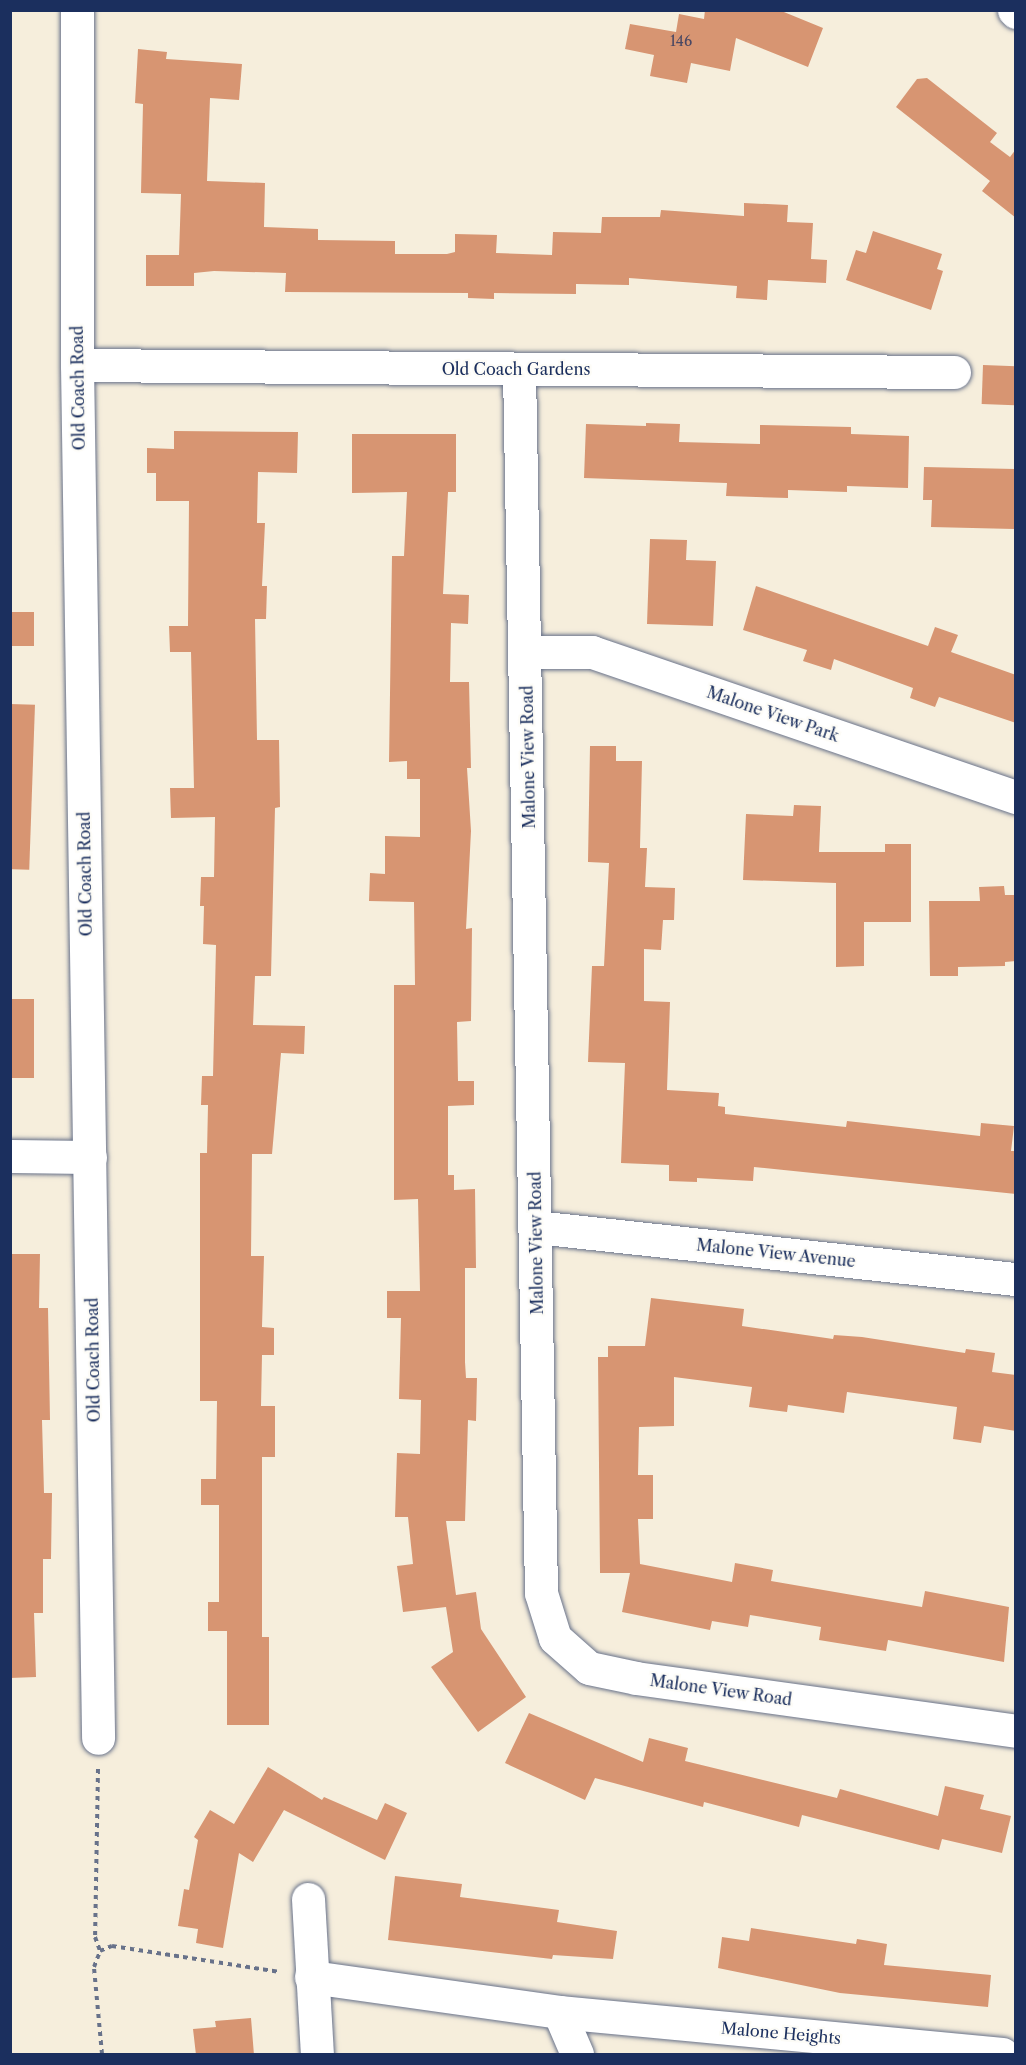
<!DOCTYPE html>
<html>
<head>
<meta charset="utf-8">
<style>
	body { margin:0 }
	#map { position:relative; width:1026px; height:2065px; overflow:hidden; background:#f6eedc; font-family:"Libre Caslon Text",serif }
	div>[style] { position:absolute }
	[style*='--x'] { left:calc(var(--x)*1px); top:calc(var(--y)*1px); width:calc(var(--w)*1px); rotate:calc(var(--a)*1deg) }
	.building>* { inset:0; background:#d79572; transform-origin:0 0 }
	.path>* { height:4px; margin-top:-2px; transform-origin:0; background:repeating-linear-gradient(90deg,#68728a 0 4.5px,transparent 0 9px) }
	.roads { filter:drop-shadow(0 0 2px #68728a) drop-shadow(0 0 2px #68728a) }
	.minor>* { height:33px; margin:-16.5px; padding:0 16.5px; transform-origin:16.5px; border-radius:16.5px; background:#fff }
	.secondary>* { height:33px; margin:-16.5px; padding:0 16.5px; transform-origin:16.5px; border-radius:16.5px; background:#fff }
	span { translate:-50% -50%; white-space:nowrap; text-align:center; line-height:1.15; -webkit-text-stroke:4.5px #fdfcf7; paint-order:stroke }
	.number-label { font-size:14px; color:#4a4863 }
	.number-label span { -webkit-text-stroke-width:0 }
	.street-label { font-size:16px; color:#1b2f5e }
	.frame { position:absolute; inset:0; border:12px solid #1b2f5e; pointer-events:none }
</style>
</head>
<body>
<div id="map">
	<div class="building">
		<div style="clip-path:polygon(705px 10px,779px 10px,823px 28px,808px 67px,736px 38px,730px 71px,691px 63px,687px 83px,650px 76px,654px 55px,625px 49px,630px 24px,676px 32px,679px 14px,704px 19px)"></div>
		<div style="clip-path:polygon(138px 49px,167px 52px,166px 59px,242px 64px,239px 100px,210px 98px,207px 181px,265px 183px,264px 227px,318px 229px,318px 240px,395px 241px,395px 254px,447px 254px,455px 252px,455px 234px,497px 235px,496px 253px,552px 255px,553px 232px,601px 233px,602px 217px,660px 217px,661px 210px,744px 216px,744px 203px,788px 205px,787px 222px,813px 223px,811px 259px,827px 260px,826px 283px,768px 280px,767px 300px,736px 298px,737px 286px,629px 278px,629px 285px,576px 284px,576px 294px,494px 293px,494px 299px,468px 298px,468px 293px,285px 292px,286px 273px,214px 271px,194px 273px,194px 286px,146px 286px,146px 255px,179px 255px,181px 194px,141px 193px,143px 104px,135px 103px)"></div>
		<div style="clip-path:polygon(927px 78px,997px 133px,990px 142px,1010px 157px,1016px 149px,1016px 218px,982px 191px,990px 181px,896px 107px,917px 79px)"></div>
		<div style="clip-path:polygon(873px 231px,942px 254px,937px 269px,943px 271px,931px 310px,846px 280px,856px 250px,866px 253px)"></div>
		<div style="left:983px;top:365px;width:33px;height:39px;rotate:2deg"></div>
		<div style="clip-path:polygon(646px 423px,680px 424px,679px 442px,760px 444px,760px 425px,851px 427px,851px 434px,909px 436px,908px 488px,847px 486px,847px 492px,788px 490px,788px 498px,726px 496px,727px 483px,584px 478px,586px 424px,646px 426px)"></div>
		<div style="clip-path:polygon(174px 431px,298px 432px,297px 473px,258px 472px,257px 523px,265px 523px,262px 586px,267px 586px,266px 619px,255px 619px,257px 740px,279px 740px,280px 807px,275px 808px,271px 976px,255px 976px,253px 1025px,305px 1026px,304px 1054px,281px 1053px,272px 1154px,252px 1154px,251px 1256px,264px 1256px,262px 1327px,274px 1328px,274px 1355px,262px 1355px,261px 1406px,275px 1406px,275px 1457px,262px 1457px,262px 1637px,269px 1637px,269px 1725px,227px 1725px,227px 1631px,208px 1631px,208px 1602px,219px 1602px,219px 1505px,201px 1505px,201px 1479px,216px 1479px,217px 1401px,200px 1401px,200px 1153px,207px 1153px,208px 1105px,201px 1105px,202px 1076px,213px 1076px,216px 945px,203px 944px,204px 906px,200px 906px,201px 877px,214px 877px,215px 817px,171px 818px,170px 788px,194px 788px,191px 652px,170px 652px,169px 626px,188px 626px,189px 501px,156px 501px,156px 473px,147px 473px,147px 448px,174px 449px)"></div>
		<div style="clip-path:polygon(352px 434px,456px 434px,456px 492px,448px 492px,443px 594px,469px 595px,468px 624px,451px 623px,450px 682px,469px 682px,471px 768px,467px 768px,471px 831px,466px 929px,472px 928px,471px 1021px,457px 1022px,458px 1081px,474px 1081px,474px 1105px,448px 1106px,448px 1175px,454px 1175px,454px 1190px,475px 1189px,476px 1268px,465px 1268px,465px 1362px,466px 1378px,477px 1378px,476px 1421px,468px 1420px,465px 1521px,446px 1521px,456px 1595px,476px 1592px,481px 1629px,526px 1697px,478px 1732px,431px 1667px,453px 1652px,446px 1607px,403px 1612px,397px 1566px,413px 1564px,408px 1517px,395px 1517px,397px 1453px,420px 1454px,421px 1400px,399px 1399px,401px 1318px,387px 1318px,387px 1291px,420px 1291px,418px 1199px,394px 1200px,394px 985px,415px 985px,414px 902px,369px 901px,370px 873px,385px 874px,385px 836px,420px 837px,420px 779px,407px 779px,407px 761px,389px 762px,392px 556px,404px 556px,407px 492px,352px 493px)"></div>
		<div style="clip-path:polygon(924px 467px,1015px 469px,1014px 529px,931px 527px,932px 500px,923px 500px)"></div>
		<div style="clip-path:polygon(650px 539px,687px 540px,686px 560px,716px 561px,713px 626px,647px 624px)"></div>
		<div style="clip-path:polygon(756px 586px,928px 646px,935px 627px,958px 635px,951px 652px,1016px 675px,1016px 723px,939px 697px,935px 707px,910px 698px,913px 688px,834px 659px,831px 670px,803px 661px,807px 650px,743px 630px)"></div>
		<div style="left:10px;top:612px;width:24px;height:34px"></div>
		<div style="left:10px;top:704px;width:25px;height:165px;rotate:2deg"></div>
		<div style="clip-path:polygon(590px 746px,616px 746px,616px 761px,642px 761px,640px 848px,647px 848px,645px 887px,675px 888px,674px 920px,663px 920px,661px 950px,644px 949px,644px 1001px,670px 1002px,667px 1090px,719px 1093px,718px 1106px,725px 1107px,725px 1114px,846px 1127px,847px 1121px,980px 1136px,981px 1123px,1014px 1126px,1011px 1151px,1016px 1151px,1016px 1194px,754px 1167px,753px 1181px,697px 1178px,697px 1182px,669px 1181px,669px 1165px,621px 1163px,625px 1063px,588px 1062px,592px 966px,604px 966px,609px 863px,588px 862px)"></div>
		<div style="clip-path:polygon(794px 805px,821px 806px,819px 852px,885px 852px,885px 844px,911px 844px,911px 922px,864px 922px,864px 966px,836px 967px,836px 883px,743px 880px,746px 814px,793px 816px)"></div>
		<div style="clip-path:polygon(1004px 886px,1005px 895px,1016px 895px,1016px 961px,1005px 962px,1005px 966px,958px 967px,958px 976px,930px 976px,929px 901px,980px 901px,979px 887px)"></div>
		<div style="left:10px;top:999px;width:24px;height:79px"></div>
		<div style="clip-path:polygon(10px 1254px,40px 1254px,39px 1308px,48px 1308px,50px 1420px,42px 1420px,44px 1493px,52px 1493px,51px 1559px,43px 1559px,43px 1613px,34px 1613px,36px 1677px,10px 1678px)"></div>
		<div style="clip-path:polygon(651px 1298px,744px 1309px,742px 1326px,833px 1339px,834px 1335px,862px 1337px,965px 1353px,966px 1349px,995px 1353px,992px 1372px,1016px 1375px,1016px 1431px,984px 1426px,981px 1443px,953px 1439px,957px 1407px,847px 1392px,844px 1413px,788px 1405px,787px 1412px,749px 1407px,752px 1387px,674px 1377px,674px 1426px,639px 1427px,638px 1475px,653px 1475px,653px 1519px,638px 1519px,640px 1564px,732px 1582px,735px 1563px,773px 1570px,771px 1581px,922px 1607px,925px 1591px,1009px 1607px,1004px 1662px,888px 1640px,886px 1651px,819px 1640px,821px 1627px,750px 1615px,748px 1627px,712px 1621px,710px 1630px,622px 1612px,630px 1573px,600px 1573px,598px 1357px,608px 1357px,608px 1346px,645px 1346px)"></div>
		<div style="clip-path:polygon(529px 1713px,643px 1762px,649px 1738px,688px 1748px,685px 1761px,837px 1798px,840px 1789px,938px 1816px,945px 1786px,984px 1795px,980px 1809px,1011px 1816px,1002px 1853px,942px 1839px,939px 1850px,802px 1815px,799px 1827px,704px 1802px,703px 1807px,595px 1778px,585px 1800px,505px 1763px)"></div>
		<div style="clip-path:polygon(268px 1767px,322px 1800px,324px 1797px,377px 1820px,385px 1803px,407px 1813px,385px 1860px,284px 1810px,253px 1862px,239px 1853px,223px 1948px,196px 1943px,198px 1929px,178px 1926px,184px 1889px,189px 1890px,198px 1840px,194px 1837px,210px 1810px,234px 1824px)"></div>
		<div style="clip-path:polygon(395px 1876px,462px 1884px,460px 1897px,559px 1910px,557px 1922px,617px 1931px,613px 1959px,553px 1955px,552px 1959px,388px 1940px)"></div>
		<div style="clip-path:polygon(751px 1928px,856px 1944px,857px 1939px,887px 1944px,884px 1965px,991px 1975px,988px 2007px,840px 1993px,718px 1968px,722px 1937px,749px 1941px)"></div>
		<div style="clip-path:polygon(251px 2018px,254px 2055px,196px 2055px,193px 2029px,216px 2027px,215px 2021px)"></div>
	</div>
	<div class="path">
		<div style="--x:98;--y:1769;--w:168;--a:91"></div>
		<div style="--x:95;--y:1937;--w:15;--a:70"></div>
		<div style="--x:102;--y:2054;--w:87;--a:-95.3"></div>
		<div style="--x:94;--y:1967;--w:17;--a:-69"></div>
		<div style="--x:100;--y:1951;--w:13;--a:-23"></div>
		<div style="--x:112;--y:1946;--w:170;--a:8.8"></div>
	</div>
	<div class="roads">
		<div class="minor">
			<div style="--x:77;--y:10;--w:355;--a:90"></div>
			<div style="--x:77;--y:365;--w:1373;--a:89.12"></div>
			<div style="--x:77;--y:365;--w:877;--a:0.46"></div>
			<div style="--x:519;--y:369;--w:1224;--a:88.97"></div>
			<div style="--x:541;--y:1593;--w:47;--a:72.7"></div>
			<div style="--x:555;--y:1638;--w:45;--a:41.4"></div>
			<div style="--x:589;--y:1668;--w:48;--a:12"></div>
			<div style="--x:636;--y:1678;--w:384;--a:7.9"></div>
			<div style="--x:526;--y:652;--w:66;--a:0"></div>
			<div style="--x:592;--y:652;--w:448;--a:18.9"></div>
			<div style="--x:10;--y:1156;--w:80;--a:0.7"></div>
			<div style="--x:536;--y:1227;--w:483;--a:6.2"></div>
			<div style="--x:308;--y:1899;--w:155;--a:86.7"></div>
			<div style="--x:311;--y:1977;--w:250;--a:8"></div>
			<div style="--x:559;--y:2012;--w:445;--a:5.4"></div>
			<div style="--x:559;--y:2012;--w:46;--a:66.8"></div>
		</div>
		<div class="secondary">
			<div style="--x:1014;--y:10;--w:3;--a:45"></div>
		</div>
	</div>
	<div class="number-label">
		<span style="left:681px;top:41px">146</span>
	</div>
	<div class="street-label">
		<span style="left:516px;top:369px">Old Coach Gardens</span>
		<span style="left:78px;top:388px;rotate:-91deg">Old Coach Road</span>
		<span style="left:773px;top:714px;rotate:19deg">Malone View Park</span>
		<span style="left:528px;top:757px;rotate:-91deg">Malone View Road</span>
		<span style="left:85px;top:874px;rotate:-91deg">Old Coach Road</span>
		<span style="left:536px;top:1243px;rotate:-91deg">Malone View Road</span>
		<span style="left:776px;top:1253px;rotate:6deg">Malone View Avenue</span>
		<span style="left:93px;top:1360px;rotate:-91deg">Old Coach Road</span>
		<span style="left:721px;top:1690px;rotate:8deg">Malone View Road</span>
		<span style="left:781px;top:2033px;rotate:5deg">Malone Heights</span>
	</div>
	<div class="frame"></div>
</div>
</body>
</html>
